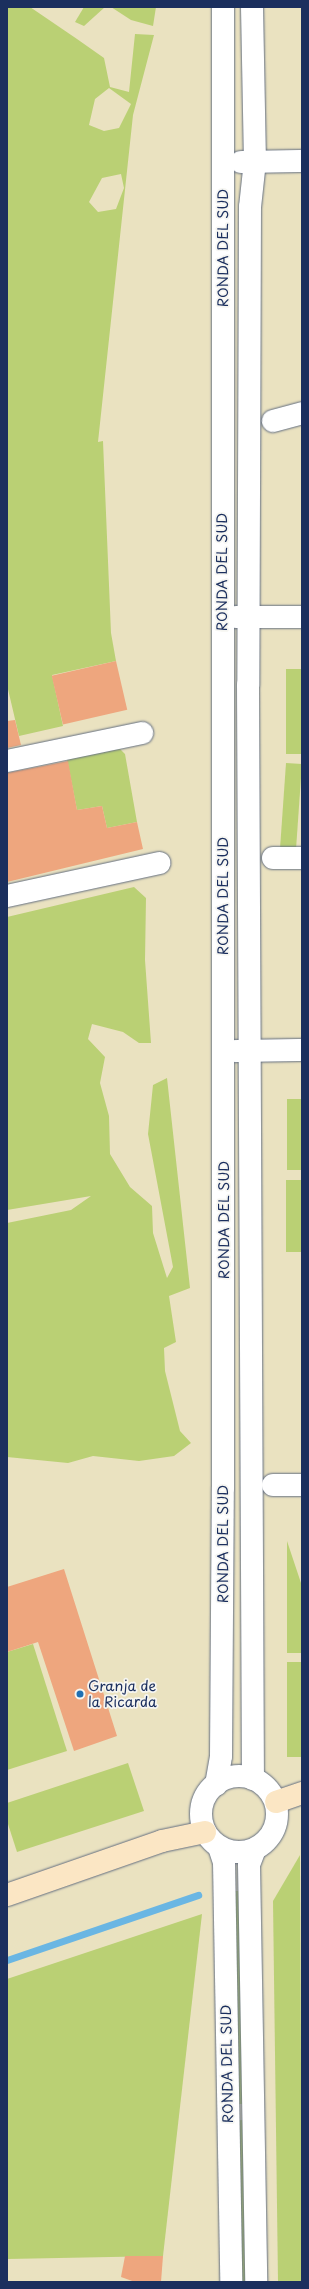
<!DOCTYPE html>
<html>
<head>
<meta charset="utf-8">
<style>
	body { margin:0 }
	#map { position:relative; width:309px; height:2289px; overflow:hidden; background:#eae2c0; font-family:"Playpen Sans",sans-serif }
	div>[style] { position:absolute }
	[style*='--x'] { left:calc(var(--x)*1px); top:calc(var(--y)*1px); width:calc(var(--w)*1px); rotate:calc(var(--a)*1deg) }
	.green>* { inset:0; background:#bad074; transform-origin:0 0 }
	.stream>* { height:7px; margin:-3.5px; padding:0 3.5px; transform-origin:3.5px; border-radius:3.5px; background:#6ab6e3 }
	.building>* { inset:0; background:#eea67e; transform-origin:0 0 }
	.roads { filter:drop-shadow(0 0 1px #636e80) drop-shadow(0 0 1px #636e80) }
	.street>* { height:22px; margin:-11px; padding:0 11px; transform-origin:11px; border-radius:11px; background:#fff }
	.street>.ring { margin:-11px; padding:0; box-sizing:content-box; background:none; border:22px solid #fff; border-radius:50% }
	.secondary>* { height:22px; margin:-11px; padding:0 11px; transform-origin:11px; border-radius:11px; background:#fbe6c4 }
	.dots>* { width:11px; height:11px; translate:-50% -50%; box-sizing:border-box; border:2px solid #f6f6f2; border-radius:50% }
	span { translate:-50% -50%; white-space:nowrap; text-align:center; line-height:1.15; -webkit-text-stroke:3.5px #f6f6f2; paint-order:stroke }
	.street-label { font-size:14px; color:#1b2f5e }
	.poi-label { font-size:14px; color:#1b2f5e }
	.left { translate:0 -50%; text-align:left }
	.frame { position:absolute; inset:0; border:8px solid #1b2f5e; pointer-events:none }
</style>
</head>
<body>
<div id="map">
	<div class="green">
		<div style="clip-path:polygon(evenodd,7px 7px,30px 7px,77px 39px,104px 58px,110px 87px,129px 92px,135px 34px,154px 35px,133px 115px,98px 442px,103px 441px,111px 633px,116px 661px,52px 675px,63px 726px,19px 736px,7px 685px,7px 7px,109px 88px,131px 104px,119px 128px,104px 131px,89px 125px,95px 99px,109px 88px,7px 7px,121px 174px,124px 188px,116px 209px,98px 212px,89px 202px,102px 178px,121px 174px)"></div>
		<div style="clip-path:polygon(84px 7px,105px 7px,84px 26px,75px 22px)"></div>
		<div style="clip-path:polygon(111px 7px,156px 7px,153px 26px,131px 20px)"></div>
		<div style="left:286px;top:669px;width:16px;height:85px"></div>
		<div style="clip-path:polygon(120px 749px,125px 754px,137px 822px,107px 828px,102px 806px,77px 810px,67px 759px)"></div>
		<div style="left:286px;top:763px;width:16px;height:85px;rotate:4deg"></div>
		<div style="clip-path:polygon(134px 887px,146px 898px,145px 960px,151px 1043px,139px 1043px,123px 1032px,92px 1024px,88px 1039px,105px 1057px,100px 1083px,109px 1116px,110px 1154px,130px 1187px,152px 1206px,153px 1233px,167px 1278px,173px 1267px,148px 1134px,153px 1085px,167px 1078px,190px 1288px,169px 1296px,176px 1342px,164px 1348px,165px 1371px,180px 1431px,191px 1443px,174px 1456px,139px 1461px,93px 1456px,68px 1463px,7px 1457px,7px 1223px,71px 1210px,91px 1196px,7px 1210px,7px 917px)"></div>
		<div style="left:287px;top:1099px;width:15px;height:71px"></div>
		<div style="left:286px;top:1180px;width:16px;height:72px"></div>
		<div style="clip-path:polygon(287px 1541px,302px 1586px,302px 1653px,287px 1653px)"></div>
		<div style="clip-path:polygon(33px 1644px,67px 1751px,7px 1770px,7px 1652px)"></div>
		<div style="left:287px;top:1662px;width:15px;height:95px"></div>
		<div style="clip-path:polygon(128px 1763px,144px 1811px,17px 1852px,7px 1821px,7px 1803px)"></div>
		<div style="clip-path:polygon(300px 1855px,302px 2282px,278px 2282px,273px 1901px)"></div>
		<div style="left:233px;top:1891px;width:10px;height:213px"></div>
		<div style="clip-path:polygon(202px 1914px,163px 2256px,7px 2259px,7px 1979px)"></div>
		<div style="left:246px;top:2120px;width:162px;height:10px;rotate:89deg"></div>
	</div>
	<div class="stream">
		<div style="--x:7;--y:1960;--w:202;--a:-18.8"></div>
	</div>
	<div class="building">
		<div style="left:116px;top:661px;width:50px;height:66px;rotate:77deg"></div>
		<div style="clip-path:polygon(15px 720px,21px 745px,7px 748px,7px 721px)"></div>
		<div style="clip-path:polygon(68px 761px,77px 810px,102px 806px,107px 828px,137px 822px,143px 849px,7px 882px,7px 773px)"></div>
		<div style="clip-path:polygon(64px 1569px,117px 1736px,74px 1751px,38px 1642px,7px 1652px,7px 1587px)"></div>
		<div style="clip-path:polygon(125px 2256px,163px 2256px,161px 2282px,135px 2282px,121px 2277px)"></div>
	</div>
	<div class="roads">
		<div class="street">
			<div style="--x:252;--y:7;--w:154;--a:88.9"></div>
			<div style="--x:255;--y:161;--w:46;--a:96.2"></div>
			<div style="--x:250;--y:207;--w:478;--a:90.2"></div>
			<div style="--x:248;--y:685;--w:1094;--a:89.74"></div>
			<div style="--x:241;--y:162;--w:61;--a:-0.9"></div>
			<div style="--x:273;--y:421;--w:30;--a:-15"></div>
			<div style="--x:236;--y:617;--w:66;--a:0"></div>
			<div style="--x:7;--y:761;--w:138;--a:-11.7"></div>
			<div style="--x:273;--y:858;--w:29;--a:0"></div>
			<div style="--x:7;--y:896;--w:156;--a:-12.2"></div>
			<div style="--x:235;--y:1051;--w:67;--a:-0.9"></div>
			<div style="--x:273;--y:1485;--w:29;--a:0"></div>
			<div class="ring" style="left:201px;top:1776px;width:54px;height:54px"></div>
			<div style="--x:216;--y:1785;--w:29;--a:-80"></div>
			<div style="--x:221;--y:1756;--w:268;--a:-89.6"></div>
			<div style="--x:223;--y:1488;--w:1481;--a:-90"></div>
			<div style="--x:219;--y:1847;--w:16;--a:72"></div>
			<div style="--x:224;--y:1862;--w:420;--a:89"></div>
			<div style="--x:255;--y:1849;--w:17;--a:111"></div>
			<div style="--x:249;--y:1865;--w:417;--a:89"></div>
		</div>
		<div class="secondary">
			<div style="--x:276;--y:1802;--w:28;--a:-19"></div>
			<div style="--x:7;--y:1895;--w:164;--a:-19.2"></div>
			<div style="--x:162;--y:1841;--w:44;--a:-11.8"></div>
		</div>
	</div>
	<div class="dots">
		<div style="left:80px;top:1694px;background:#1f6fb2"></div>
	</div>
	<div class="street-label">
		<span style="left:223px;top:248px;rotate:-90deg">RONDA DEL SUD</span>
		<span style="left:222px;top:572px;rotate:-90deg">RONDA DEL SUD</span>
		<span style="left:223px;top:896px;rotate:-90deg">RONDA DEL SUD</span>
		<span style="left:224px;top:1220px;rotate:-90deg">RONDA DEL SUD</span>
		<span style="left:223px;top:1544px;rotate:-90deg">RONDA DEL SUD</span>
		<span style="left:227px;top:2064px;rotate:-91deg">RONDA DEL SUD</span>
	</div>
	<div class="poi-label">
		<span class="left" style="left:88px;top:1694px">Granja de<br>la Ricarda</span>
	</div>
	<div class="frame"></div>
</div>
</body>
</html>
